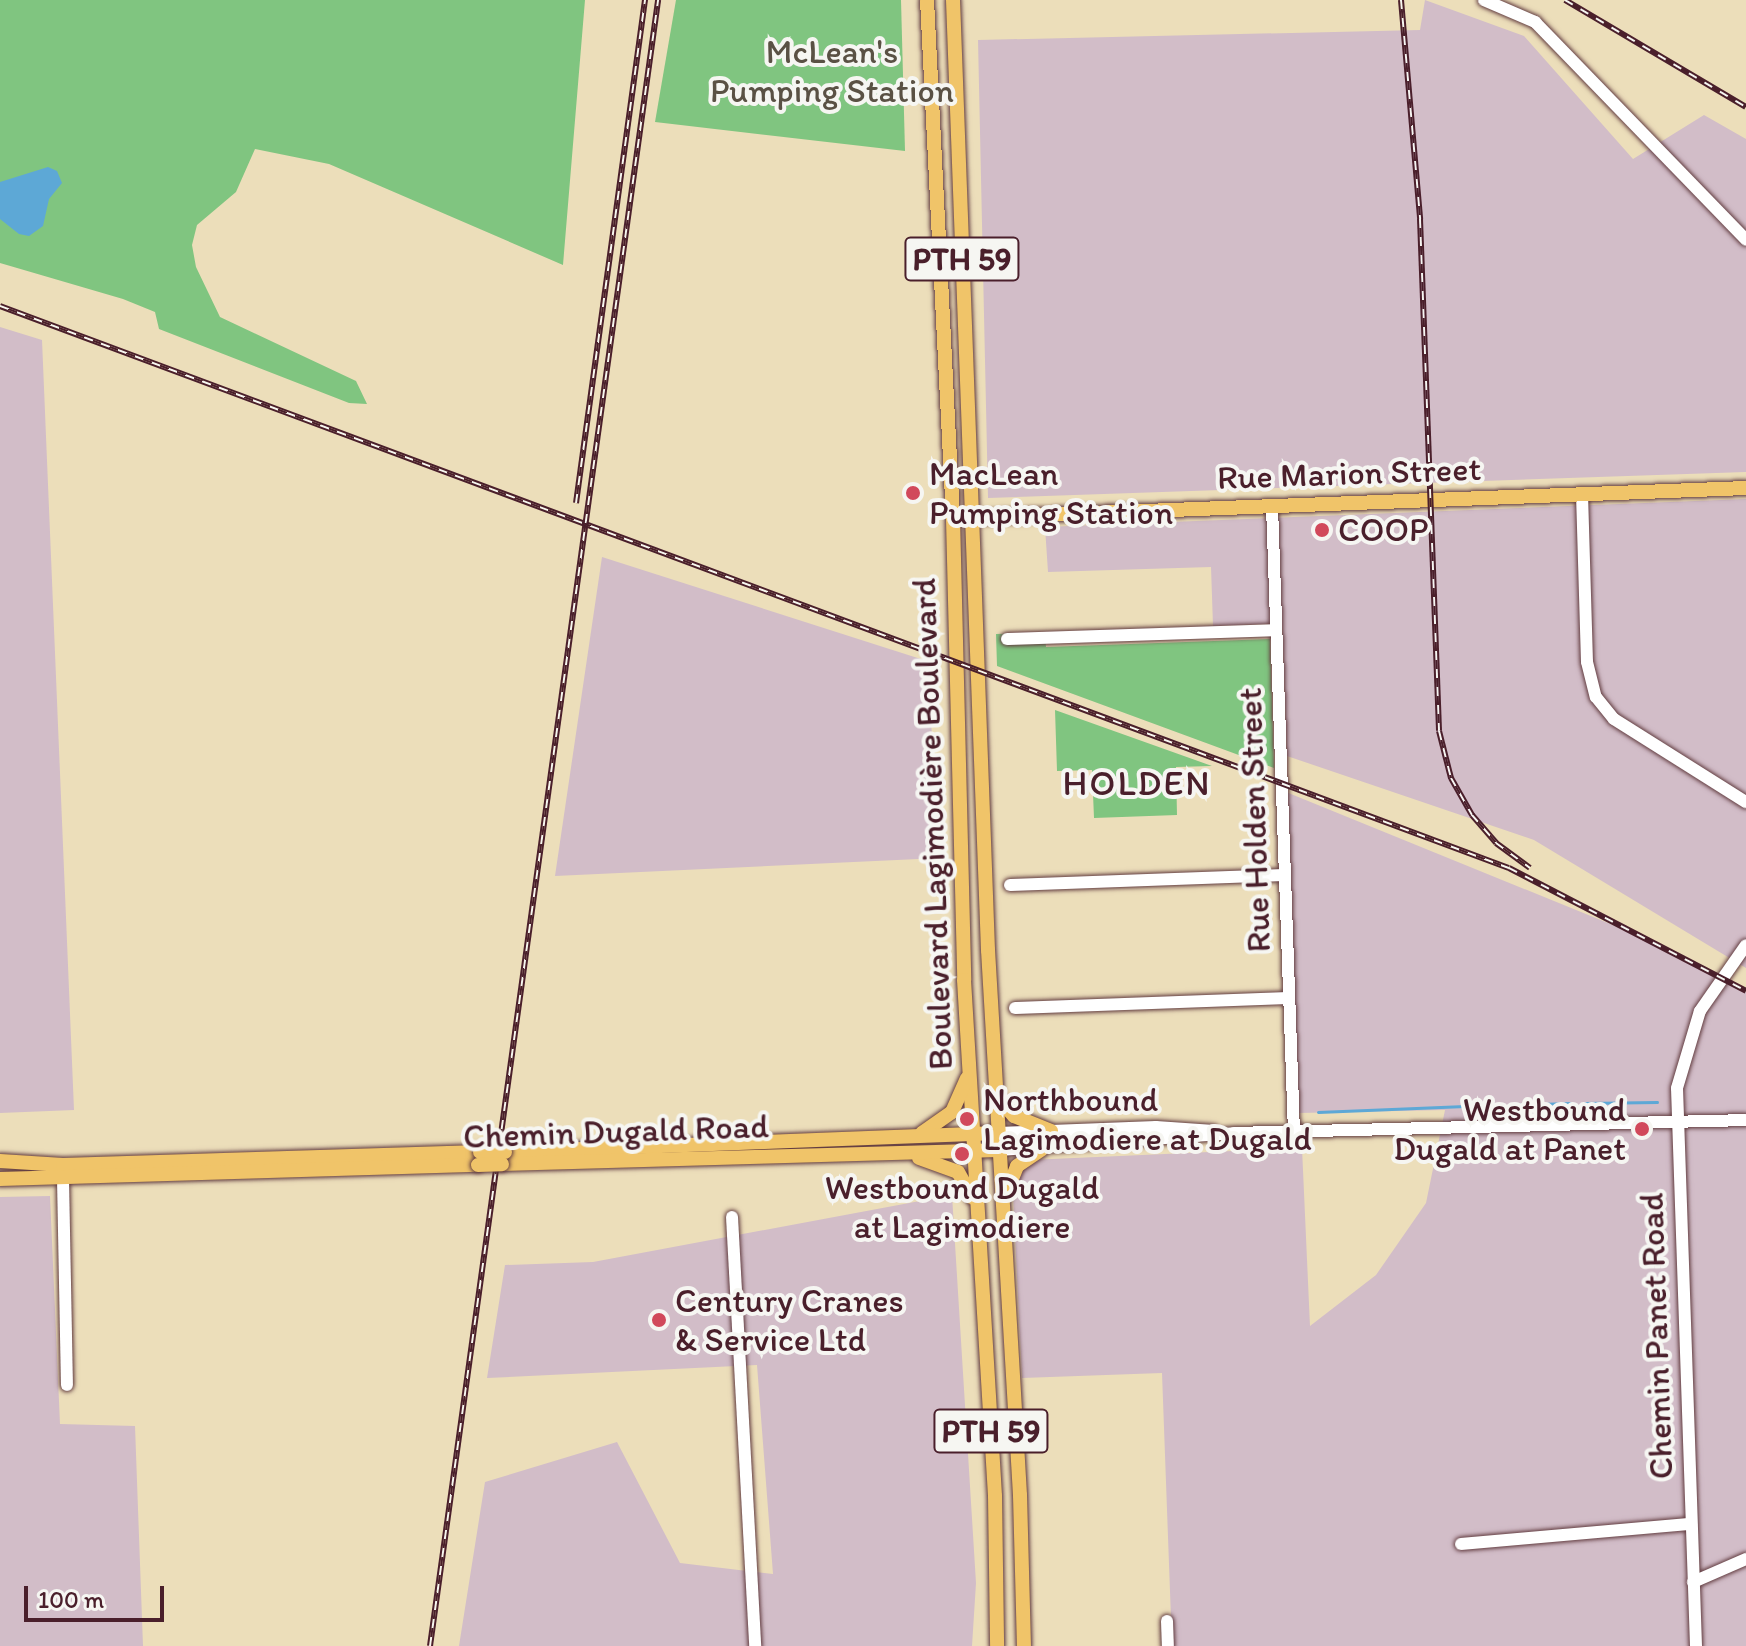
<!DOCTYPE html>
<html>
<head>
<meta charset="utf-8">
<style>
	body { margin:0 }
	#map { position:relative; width:1746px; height:1646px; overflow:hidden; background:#ecdeba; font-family:Itim,sans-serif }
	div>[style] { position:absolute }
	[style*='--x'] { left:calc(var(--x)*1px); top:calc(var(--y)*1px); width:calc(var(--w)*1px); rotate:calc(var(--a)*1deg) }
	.industrial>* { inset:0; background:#d2bdc8 }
	.green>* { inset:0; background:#80c580 }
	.water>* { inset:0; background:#5da8d6 }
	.stream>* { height:3px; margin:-1.5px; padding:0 1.5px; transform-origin:1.5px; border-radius:1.5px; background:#5da8d6 }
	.roads { filter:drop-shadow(0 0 2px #623c40) drop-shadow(0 0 2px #623c40) }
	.minor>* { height:12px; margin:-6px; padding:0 6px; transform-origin:6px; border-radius:6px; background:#fff }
	.major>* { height:14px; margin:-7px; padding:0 7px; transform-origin:7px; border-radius:7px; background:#f0c469 }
	.rail>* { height:6px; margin-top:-3px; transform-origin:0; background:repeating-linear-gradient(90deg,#f6f6f2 0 9px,#4a1f2b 0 18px); box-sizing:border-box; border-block:2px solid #4a1f2b }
	.bridges { filter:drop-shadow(0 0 2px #623c40) drop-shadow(0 0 2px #623c40) }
	.major-bridge>* { height:14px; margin:-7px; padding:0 7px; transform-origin:7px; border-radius:7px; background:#f0c469 }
	.dots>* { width:22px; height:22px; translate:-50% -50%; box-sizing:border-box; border:4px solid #f6f6f2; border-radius:50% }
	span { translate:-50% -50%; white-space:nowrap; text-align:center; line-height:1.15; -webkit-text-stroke:8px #f6f6f2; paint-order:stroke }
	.shield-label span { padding:2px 6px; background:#f6f6f2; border:2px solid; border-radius:6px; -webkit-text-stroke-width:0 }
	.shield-label { font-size:32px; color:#4a1f2b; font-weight:700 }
	.park-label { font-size:34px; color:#5a5144 }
	.poi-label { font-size:34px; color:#4a1f2b }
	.left { translate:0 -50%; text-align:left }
	.right { translate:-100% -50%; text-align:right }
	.street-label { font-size:34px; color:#4a1f2b }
	.neighbourhood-label { font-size:36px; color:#4a1f2b; letter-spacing:2px }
	.scale { position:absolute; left:24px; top:1586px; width:140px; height:36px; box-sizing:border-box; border:4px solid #4a1f2b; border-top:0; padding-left:10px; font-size:24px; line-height:28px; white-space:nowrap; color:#4a1f2b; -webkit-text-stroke:6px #f6f6f2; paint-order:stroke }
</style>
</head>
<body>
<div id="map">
	<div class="industrial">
		<div style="clip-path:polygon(1425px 0,1524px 36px,1633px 159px,1704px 115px,1746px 139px,1746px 472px,988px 498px,978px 40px,1420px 30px)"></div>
		<div style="clip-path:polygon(0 327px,42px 340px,74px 1110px,0 1113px)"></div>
		<div style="clip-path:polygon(1746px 499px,1746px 968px,1534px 840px,1287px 756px,1282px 623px,1213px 626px,1211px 567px,1048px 572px,1045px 527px)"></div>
		<div style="clip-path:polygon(602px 557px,927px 661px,940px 858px,555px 876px)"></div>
		<div style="clip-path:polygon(1286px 792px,1657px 943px,1746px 992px,1746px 1646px,1172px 1646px,1162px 1373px,1022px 1378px,1013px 1195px,1021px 1168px,1029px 1160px,1302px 1148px,1310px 1326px,1376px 1275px,1426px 1203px,1445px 1110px,1299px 1113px)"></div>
		<div style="clip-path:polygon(952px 1195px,976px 1583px,972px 1646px,459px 1646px,485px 1482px,617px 1442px,680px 1563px,773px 1574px,757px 1365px,487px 1378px,505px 1265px,593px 1262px)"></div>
		<div style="clip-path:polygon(50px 1196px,60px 1424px,135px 1426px,143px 1646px,0 1646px,0 1197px)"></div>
	</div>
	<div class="green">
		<div style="clip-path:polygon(0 0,585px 0,563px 265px,329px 164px,255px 149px,236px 192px,197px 225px,192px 245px,196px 267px,220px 317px,356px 381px,367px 404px,349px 403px,159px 329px,155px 312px,123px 299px,0 263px)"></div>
		<div style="clip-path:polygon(676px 0,901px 0,905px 151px,655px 122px)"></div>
		<div style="clip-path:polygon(1045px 633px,1046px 647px,1270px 639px,1274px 768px,997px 666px,996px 634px)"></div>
		<div style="clip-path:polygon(1055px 710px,1212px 766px,1176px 767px,1177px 815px,1094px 818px,1092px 770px,1057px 771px)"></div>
	</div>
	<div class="water">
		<div style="clip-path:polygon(48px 167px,57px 171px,62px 183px,49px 199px,43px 226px,29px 236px,19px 234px,0 219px,0 182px)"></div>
	</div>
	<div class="stream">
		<div style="--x:1585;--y:1103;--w:72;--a:-0.8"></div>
		<div style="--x:1512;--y:1105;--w:58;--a:-2"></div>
		<div style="--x:1318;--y:1112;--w:178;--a:-2.3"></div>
	</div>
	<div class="roads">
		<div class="minor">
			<div style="--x:1484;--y:0;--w:56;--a:23.3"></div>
			<div style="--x:1535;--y:22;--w:303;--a:45.9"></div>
			<div style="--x:1582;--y:494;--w:168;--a:88.3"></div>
			<div style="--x:1587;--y:662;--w:36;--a:76"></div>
			<div style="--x:1596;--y:697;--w:28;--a:51"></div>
			<div style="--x:1614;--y:719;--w:156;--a:32.2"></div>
			<div style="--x:1272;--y:506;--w:626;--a:87.99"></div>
			<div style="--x:1007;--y:639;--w:268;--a:-1.9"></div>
			<div style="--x:1010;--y:885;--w:275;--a:-2.1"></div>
			<div style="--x:1015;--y:1008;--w:274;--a:-2.1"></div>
			<div style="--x:998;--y:1133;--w:158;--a:-2.2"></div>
			<div style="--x:1156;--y:1127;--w:58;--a:3.9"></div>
			<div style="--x:999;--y:1150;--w:236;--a:-4.1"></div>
			<div style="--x:1234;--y:1133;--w:512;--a:-1.45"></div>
			<div style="--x:63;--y:1179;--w:206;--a:88.9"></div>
			<div style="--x:732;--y:1217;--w:430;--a:86.9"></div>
			<div style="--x:1461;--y:1544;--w:231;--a:-5"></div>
			<div style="--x:1693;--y:1582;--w:58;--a:-23.5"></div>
			<div style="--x:1167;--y:1621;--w:25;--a:88"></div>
			<div style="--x:1696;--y:1646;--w:558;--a:-91.95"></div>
			<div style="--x:1677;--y:1088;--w:80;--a:-73.4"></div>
			<div style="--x:1700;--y:1011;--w:80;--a:-55.1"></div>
		</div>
		<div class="major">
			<div style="--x:927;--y:0;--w:519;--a:87.13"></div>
			<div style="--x:953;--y:518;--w:462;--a:88.6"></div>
			<div style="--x:964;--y:980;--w:517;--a:86.56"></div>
			<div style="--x:995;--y:1496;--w:150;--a:89.2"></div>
			<div style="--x:953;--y:0;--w:951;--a:87.89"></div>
			<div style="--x:988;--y:950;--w:546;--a:86.64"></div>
			<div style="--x:1020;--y:1495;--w:151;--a:88.5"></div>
			<div style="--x:962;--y:518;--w:785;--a:-2.19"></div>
			<div style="--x:996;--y:1096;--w:27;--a:48"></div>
			<div style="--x:1014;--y:1116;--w:40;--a:22"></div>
			<div style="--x:922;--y:1133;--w:37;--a:-35"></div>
			<div style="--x:952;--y:1112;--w:37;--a:-66"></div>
			<div style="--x:505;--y:1152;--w:493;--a:-2.2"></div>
			<div style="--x:919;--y:1158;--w:41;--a:19.7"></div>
			<div style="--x:958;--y:1172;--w:29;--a:61"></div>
			<div style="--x:0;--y:1161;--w:63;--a:3.6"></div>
			<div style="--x:63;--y:1165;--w:417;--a:-1.8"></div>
			<div style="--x:502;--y:1164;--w:497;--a:-1.6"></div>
			<div style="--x:0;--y:1179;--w:478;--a:-1.7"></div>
			<div style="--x:1005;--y:1196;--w:32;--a:-68"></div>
			<div style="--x:1017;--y:1166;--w:30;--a:-34"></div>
		</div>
	</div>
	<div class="rail">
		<div style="--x:1401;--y:0;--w:220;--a:85"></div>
		<div style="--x:1420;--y:219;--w:512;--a:87.87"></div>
		<div style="--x:1439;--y:731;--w:49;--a:75.7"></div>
		<div style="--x:1451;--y:778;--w:43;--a:60.4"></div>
		<div style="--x:1472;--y:815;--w:37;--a:49"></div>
		<div style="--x:1496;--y:843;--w:42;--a:36.3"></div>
		<div style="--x:1565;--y:0;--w:210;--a:30.6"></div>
		<div style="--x:0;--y:306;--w:1610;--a:20.43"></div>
		<div style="--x:1509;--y:868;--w:267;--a:27.4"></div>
		<div style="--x:576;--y:503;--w:508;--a:-82.19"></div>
		<div style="--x:430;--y:1646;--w:1662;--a:-82.11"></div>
	</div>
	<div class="bridges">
		<div class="major-bridge">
			<div style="--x:480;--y:1152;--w:25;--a:0"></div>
			<div style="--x:478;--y:1165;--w:24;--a:-2"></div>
		</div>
	</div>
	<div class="dots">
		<div style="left:913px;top:493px;background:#d1495b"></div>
		<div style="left:1322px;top:530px;background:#d1495b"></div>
		<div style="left:967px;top:1119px;background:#d1495b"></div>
		<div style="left:1642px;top:1129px;background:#d1495b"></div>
		<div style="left:962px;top:1154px;background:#d1495b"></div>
		<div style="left:659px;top:1320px;background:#d1495b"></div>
	</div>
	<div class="shield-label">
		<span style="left:962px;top:259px">PTH 59</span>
		<span style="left:991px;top:1431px">PTH 59</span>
	</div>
	<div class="park-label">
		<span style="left:832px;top:71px">McLean's<br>Pumping Station</span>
	</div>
	<div class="poi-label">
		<span class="left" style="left:929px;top:493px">MacLean<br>Pumping Station</span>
		<span class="left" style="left:1338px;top:530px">COOP</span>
		<span class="left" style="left:983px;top:1119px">Northbound<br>Lagimodiere at Dugald</span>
		<span class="right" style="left:1626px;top:1129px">Westbound<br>Dugald at Panet</span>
		<span style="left:962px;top:1207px">Westbound Dugald<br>at Lagimodiere</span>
		<span class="left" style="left:675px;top:1320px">Century Cranes<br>&amp; Service Ltd</span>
	</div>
	<div class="street-label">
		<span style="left:1349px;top:473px;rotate:-2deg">Rue Marion Street</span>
		<span style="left:1254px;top:820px;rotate:-92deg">Rue Holden Street</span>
		<span style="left:932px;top:824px;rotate:-92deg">Boulevard Lagimodière Boulevard</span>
		<span style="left:616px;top:1131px;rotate:-2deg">Chemin Dugald Road</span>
		<span style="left:1656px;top:1336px;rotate:-92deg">Chemin Panet Road</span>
	</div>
	<div class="neighbourhood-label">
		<span style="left:1137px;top:783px">HOLDEN</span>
	</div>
	<div class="scale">100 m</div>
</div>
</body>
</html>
